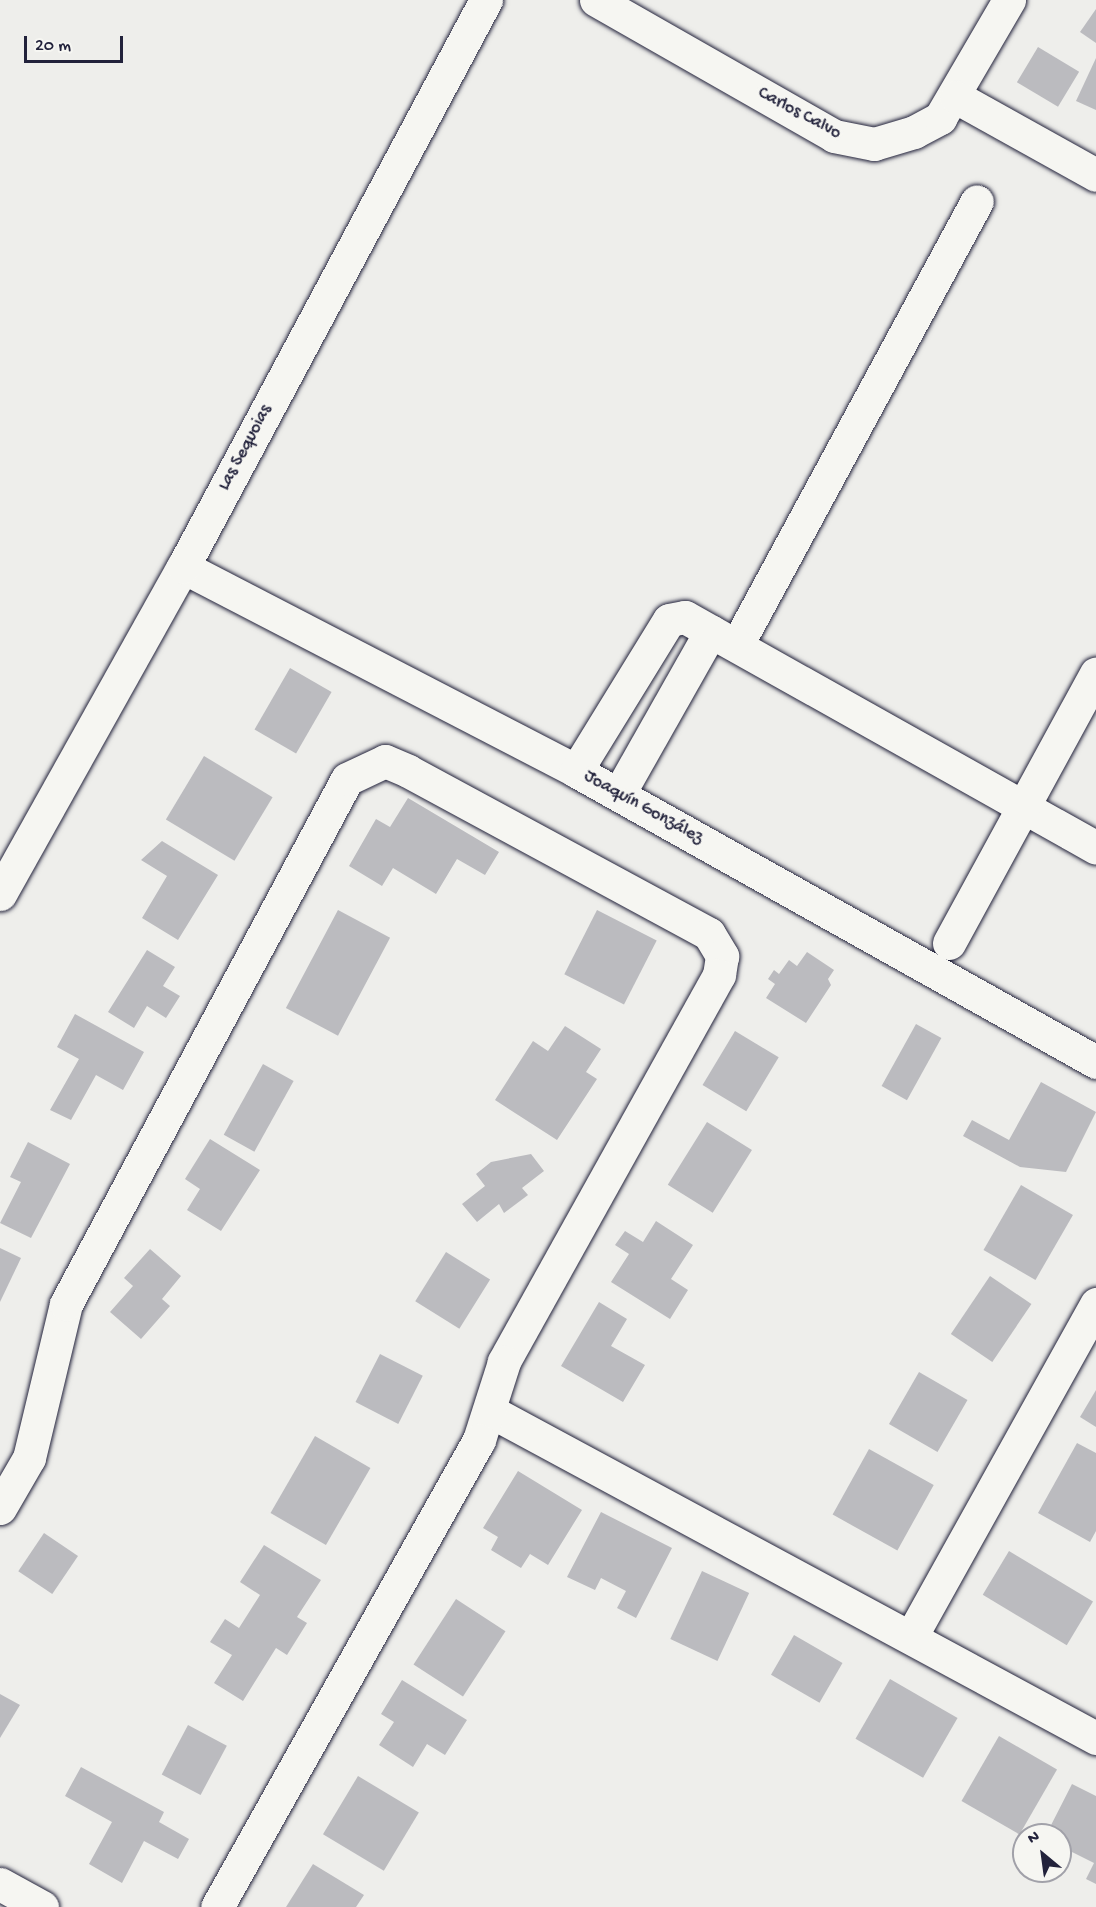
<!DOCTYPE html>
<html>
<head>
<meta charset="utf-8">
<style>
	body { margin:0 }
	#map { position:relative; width:1096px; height:1907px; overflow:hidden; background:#eeeeeb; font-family:"Gochi Hand",sans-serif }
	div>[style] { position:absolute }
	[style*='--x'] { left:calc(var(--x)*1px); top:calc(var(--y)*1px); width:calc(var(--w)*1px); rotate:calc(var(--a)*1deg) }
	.building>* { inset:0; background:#bbbbbf; transform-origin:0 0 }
	.roads { filter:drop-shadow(0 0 2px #22223b) drop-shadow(0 0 2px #22223b) }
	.minor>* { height:33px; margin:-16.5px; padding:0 16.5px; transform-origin:16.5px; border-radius:16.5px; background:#f6f6f2 }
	span { translate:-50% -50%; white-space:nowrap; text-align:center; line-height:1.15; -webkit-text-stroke:6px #f6f6f2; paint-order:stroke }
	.street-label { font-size:18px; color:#22223b }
	.north { position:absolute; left:1012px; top:1823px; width:60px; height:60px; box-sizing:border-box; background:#f6f6f2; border:2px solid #a1a1a9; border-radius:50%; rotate:331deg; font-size:16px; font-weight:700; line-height:24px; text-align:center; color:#22223b }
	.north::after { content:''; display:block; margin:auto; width:21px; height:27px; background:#22223b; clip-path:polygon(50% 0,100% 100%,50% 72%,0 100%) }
	.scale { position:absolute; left:24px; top:36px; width:99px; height:27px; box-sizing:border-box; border:3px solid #22223b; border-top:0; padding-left:8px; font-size:18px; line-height:21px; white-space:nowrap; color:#22223b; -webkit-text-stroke:4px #f6f6f2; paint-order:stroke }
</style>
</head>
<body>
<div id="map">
	<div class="building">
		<div style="clip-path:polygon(1096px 9px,1096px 43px,1080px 32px)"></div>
		<div style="left:1038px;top:47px;width:48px;height:41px;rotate:31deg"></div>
		<div style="clip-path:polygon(1096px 58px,1096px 110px,1076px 101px)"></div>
		<div style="left:290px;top:668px;width:48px;height:71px;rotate:30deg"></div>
		<div style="left:204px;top:756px;width:80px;height:74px;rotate:31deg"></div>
		<div style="clip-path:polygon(408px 798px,499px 852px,485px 875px,457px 859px,436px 894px,393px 868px,382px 886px,349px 866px,376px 819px,390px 827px)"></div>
		<div style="clip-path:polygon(162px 841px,218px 875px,178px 940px,142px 918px,167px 876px,141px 860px)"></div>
		<div style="left:338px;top:910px;width:59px;height:111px;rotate:28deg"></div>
		<div style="left:597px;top:910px;width:67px;height:72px;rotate:27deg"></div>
		<div style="clip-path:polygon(147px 950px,175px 967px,163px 986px,180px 996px,166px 1018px,147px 1006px,134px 1028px,108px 1012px)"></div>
		<div style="clip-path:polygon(807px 952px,834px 970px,828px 979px,831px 985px,806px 1023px,766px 998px,775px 984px,768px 979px,774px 970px,779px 974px,789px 960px,797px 966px)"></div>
		<div style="clip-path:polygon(75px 1014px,144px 1052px,123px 1090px,96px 1075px,71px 1120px,50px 1110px,79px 1059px,57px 1047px)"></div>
		<div style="left:916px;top:1024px;width:29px;height:71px;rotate:29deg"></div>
		<div style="clip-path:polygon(565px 1026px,601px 1049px,586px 1072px,597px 1079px,557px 1140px,495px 1100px,533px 1041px,548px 1051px)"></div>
		<div style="left:735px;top:1031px;width:51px;height:63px;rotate:31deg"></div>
		<div style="left:263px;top:1064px;width:35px;height:81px;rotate:29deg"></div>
		<div style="clip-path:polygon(1041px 1082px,1096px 1112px,1066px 1172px,1020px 1167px,963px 1136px,972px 1120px,1009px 1140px)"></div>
		<div style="left:707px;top:1122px;width:53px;height:74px;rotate:32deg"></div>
		<div style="clip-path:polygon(210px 1139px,260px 1170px,221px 1231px,187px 1210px,200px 1189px,185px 1179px)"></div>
		<div style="clip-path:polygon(28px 1142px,70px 1164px,31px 1238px,0 1223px,21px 1182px,10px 1177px)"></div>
		<div style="clip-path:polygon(531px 1154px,544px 1171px,522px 1188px,528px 1195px,504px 1213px,499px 1204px,477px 1222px,462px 1204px,485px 1186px,476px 1174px,491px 1162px)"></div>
		<div style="left:1021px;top:1185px;width:60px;height:75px;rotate:30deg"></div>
		<div style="clip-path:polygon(656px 1221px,693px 1245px,671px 1279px,688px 1290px,670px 1319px,611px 1282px,629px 1254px,615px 1245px,625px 1231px,643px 1242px)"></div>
		<div style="clip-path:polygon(0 1248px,21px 1258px,0 1302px)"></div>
		<div style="clip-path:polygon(150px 1249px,181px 1276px,162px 1299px,170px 1306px,141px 1339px,110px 1312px,133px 1286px,124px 1278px)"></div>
		<div style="left:446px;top:1252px;width:52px;height:58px;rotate:32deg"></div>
		<div style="left:990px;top:1276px;width:50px;height:70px;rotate:34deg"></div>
		<div style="clip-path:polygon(599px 1302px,627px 1319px,611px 1346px,645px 1365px,623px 1402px,561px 1366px)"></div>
		<div style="left:380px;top:1354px;width:48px;height:54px;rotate:27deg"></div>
		<div style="left:919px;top:1372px;width:56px;height:60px;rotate:30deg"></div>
		<div style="clip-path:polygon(1096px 1390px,1096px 1427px,1080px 1417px)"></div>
		<div style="left:315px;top:1436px;width:64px;height:89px;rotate:30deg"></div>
		<div style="clip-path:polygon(1077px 1443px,1096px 1453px,1096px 1531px,1090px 1542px,1038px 1513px)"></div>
		<div style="left:869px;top:1449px;width:74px;height:75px;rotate:29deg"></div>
		<div style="clip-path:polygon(518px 1471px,582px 1510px,548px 1565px,530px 1554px,521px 1568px,491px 1550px,498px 1537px,483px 1528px)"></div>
		<div style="clip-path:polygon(601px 1512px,672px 1548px,636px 1618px,617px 1608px,626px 1591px,601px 1578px,595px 1590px,567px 1577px)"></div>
		<div style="left:44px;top:1533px;width:41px;height:46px;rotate:34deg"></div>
		<div style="clip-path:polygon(264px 1545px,321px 1580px,297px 1617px,307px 1623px,287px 1655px,276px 1648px,243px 1701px,214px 1683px,232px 1655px,210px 1642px,225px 1619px,239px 1628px,260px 1595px,240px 1582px)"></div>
		<div style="left:1009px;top:1551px;width:98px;height:51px;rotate:31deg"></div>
		<div style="left:702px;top:1571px;width:52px;height:75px;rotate:25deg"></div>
		<div style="left:456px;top:1599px;width:59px;height:78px;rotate:33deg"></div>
		<div style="left:794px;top:1635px;width:56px;height:46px;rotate:30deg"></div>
		<div style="left:890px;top:1679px;width:78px;height:69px;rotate:30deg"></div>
		<div style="clip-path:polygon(402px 1680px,467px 1720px,445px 1755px,427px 1744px,413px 1767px,379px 1745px,394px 1722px,381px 1714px)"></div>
		<div style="clip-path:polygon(0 1694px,20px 1705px,0 1738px)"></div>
		<div style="left:188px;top:1725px;width:44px;height:56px;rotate:28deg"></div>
		<div style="left:999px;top:1736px;width:67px;height:75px;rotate:30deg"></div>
		<div style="clip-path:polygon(81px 1767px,164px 1812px,159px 1822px,189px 1839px,178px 1859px,144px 1841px,122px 1883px,89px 1864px,112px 1822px,65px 1796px)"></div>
		<div style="left:358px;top:1776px;width:71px;height:68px;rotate:31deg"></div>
		<div style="clip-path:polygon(1072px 1784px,1096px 1796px,1096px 1884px,1086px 1879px,1094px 1863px,1060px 1846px,1060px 1835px,1046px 1835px)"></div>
		<div style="clip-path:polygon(313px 1864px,364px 1895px,356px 1907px,286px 1907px)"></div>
	</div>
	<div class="roads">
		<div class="minor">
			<div style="--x:596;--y:0;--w:274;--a:29.7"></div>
			<div style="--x:834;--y:136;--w:41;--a:11.3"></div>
			<div style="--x:874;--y:144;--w:42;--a:-16.7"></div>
			<div style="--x:914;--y:132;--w:30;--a:-28"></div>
			<div style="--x:940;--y:118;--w:137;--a:-59.7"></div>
			<div style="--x:956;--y:97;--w:160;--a:29.1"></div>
			<div style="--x:183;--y:567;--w:443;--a:27.4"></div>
			<div style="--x:576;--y:771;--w:596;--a:29.23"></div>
			<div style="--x:738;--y:643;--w:502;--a:-61.6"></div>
			<div style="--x:576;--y:771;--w:177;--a:-58.4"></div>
			<div style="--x:669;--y:620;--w:16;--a:-11"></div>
			<div style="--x:685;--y:617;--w:471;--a:29.3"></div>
			<div style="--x:626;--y:781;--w:172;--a:-60.5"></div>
			<div style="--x:0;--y:894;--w:375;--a:-60.8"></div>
			<div style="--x:183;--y:567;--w:643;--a:-61.88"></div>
			<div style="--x:949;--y:943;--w:307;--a:-61.4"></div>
			<div style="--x:490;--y:1411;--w:689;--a:28.35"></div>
			<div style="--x:0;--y:1508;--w:58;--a:-59.9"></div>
			<div style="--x:29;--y:1458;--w:158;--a:-76.5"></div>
			<div style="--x:66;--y:1304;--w:595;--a:-61.84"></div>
			<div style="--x:347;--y:779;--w:42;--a:-25.3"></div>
			<div style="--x:385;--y:761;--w:25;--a:23"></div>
			<div style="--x:408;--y:771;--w:342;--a:28.4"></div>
			<div style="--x:709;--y:934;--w:26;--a:59"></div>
			<div style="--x:722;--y:956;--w:19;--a:99"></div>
			<div style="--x:719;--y:975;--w:443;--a:119.1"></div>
			<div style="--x:504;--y:1362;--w:82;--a:107.8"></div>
			<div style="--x:479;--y:1440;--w:535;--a:119.29"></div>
			<div style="--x:912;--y:1635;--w:379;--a:-60.9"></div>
			<div style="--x:0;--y:1884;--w:48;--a:28.7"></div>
		</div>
	</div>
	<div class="street-label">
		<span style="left:799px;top:114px;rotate:28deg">Carlos Calvo</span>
		<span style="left:246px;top:448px;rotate:-62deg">Las Sequoias</span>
		<span style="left:643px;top:808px;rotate:29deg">Joaquín González</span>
	</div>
	<div class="north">N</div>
	<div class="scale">20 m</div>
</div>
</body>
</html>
